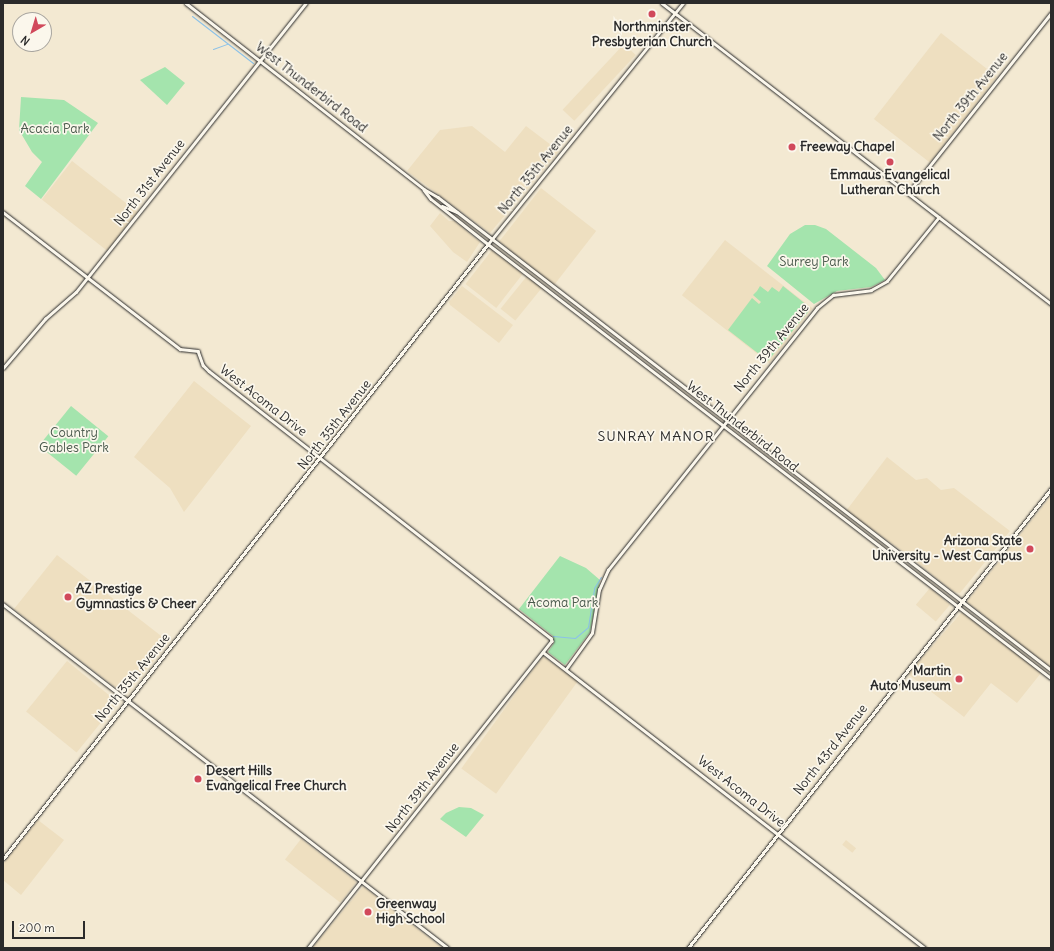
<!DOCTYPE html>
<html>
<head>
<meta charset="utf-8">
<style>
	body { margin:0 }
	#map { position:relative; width:1054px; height:951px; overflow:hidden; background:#f3e9d2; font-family:Delius,sans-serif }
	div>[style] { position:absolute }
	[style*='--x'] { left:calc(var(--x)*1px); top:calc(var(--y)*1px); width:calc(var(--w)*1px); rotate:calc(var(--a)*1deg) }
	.built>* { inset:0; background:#eedfc0; transform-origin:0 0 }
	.green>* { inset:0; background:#a4e4ad; transform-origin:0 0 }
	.stream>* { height:1px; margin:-0.5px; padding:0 0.5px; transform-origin:0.5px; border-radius:0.5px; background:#8bc1e8 }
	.roads { filter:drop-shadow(0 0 1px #2b2b2b) drop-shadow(0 0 1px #2b2b2b) }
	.secondary>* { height:2.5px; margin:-1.25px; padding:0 1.25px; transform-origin:1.25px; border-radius:1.25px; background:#fbf7ec }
	.dots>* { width:11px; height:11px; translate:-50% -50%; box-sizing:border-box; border:2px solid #fbf7ec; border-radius:50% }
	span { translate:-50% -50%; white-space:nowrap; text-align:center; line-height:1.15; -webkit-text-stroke:3.5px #fbf7ec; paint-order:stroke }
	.poi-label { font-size:13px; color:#2b2b2b; font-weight:700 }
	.left { translate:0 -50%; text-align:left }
	.right { translate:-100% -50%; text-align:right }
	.street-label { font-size:13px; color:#2b2b2b }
	.park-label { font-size:13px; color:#49594c }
	.neighbourhood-label { font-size:14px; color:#2b2b2b; letter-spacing:1px }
	.frame { position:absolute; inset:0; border:4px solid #2b2b2b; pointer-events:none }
	.north { position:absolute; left:12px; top:12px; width:40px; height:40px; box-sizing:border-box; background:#fbf7ec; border:1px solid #a8a59f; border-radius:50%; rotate:218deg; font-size:11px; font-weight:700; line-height:16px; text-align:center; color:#2b2b2b }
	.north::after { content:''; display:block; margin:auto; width:14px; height:18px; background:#d1495b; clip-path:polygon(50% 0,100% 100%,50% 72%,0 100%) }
	.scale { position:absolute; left:12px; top:921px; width:73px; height:18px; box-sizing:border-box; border:2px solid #2b2b2b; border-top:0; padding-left:5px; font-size:12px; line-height:14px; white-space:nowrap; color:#2b2b2b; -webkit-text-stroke:3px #fbf7ec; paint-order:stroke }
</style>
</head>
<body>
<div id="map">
	<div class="built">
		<div style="left:941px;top:33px;width:71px;height:109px;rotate:38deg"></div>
		<div style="left:624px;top:44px;width:16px;height:90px;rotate:43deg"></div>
		<div style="clip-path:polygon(472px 126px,505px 152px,526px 126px,559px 151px,490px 233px,407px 171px,440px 130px)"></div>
		<div style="left:72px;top:161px;width:83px;height:49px;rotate:38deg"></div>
		<div style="left:541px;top:188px;width:70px;height:68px;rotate:38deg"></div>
		<div style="clip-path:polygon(440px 213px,449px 221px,454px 221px,480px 242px,467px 262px,453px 252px,430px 226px)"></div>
		<div style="left:725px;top:240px;width:111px;height:70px;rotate:38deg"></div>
		<div style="left:492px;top:250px;width:39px;height:43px;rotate:38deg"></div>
		<div style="left:527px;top:276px;width:19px;height:42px;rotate:39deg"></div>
		<div style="clip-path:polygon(462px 286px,513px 325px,499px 343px,450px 305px,449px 302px)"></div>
		<div style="clip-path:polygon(194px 381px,251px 426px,184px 512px,170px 488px,134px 457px)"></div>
		<div style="clip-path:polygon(887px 457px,916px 480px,927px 478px,941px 490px,954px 488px,1010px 531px,960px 593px,954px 592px,904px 552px,846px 511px)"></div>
		<div style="clip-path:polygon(1051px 496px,1051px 668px,967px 602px)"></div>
		<div style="clip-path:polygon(57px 555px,169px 642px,127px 693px,123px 693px,14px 609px)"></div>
		<div style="left:930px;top:588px;width:26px;height:22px;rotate:40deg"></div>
		<div style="clip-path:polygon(962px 612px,1041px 673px,1017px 703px,991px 683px,964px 717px,908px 674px)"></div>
		<div style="left:543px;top:656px;width:43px;height:139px;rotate:36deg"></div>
		<div style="left:67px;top:661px;width:65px;height:65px;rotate:39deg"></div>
		<div style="clip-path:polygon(38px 820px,64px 840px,21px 895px,3px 880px,3px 864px)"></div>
		<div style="left:301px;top:839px;width:70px;height:26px;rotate:38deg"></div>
		<div style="left:846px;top:840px;width:13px;height:6px;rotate:39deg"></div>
		<div style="clip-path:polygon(363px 887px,364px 887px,442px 948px,312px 948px)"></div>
	</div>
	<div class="green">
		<div style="clip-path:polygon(165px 67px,185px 83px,167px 105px,140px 80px)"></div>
		<div style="clip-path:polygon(21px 97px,64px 100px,98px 123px,41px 199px,25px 186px,42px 162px,32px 152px,19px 130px)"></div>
		<div style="clip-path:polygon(805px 225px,815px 225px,826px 229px,876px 268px,885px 280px,871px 287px,837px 291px,814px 304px,767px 266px,790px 234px)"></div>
		<div style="clip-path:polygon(760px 286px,768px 292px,772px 287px,779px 292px,783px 286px,808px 306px,809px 311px,768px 361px,728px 330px,752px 298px,759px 304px,761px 302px,753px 295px,757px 291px,765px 297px,757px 291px)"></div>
		<div style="left:71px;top:406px;width:48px;height:51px;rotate:39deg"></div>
		<div style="clip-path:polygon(560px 556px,586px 568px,600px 580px,590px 632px,565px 665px,548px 652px,554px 643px,553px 636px,519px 609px)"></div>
		<div style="clip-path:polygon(459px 807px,471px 808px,484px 815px,466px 837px,440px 819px,446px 813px)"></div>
	</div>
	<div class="stream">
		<div style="--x:192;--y:16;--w:77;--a:37.6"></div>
		<div style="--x:213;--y:49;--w:15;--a:-20"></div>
		<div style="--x:553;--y:636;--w:22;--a:5"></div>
		<div style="--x:575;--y:638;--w:17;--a:-40"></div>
		<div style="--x:588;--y:627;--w:39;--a:-81"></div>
		<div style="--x:594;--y:588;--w:13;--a:-58"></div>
	</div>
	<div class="roads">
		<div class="secondary">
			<div style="--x:186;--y:3;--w:302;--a:38"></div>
			<div style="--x:424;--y:189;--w:16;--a:30"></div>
			<div style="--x:438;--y:197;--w:774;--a:37.65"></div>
			<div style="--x:662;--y:3;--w:492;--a:37.7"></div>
			<div style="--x:424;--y:190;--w:11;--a:52"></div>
			<div style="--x:431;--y:199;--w:73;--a:38.3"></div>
			<div style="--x:488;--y:244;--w:711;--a:37.63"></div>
			<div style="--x:908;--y:193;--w:230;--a:-51.5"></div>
			<div style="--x:442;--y:206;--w:16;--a:22"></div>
			<div style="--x:3;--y:212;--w:224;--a:37.7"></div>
			<div style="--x:180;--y:349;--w:18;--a:6"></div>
			<div style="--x:198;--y:351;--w:15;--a:70"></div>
			<div style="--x:203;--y:365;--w:8;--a:45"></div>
			<div style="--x:209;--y:371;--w:434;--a:38"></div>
			<div style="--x:551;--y:638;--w:3;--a:72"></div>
			<div style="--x:552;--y:641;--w:392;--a:128.4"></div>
			<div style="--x:3;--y:368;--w:65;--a:-49.4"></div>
			<div style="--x:45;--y:319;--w:41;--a:-41.1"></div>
			<div style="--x:76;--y:292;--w:369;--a:-51.5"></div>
			<div style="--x:3;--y:604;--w:562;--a:37.71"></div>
			<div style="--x:543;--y:652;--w:483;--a:37.8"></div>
			<div style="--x:566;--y:669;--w:44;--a:-54.2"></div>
			<div style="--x:592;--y:633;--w:44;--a:-80.8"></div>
			<div style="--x:599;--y:590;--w:22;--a:-66"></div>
			<div style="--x:608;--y:570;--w:335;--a:-51.4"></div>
			<div style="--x:817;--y:308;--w:21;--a:-39"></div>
			<div style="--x:833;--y:295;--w:38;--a:-7"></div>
			<div style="--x:871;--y:290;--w:18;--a:-29"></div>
			<div style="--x:887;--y:281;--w:82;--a:-50.9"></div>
			<div style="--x:3;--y:859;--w:783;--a:-51.74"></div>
			<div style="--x:488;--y:244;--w:310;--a:-51"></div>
			<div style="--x:688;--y:948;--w:585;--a:-51.66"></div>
		</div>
	</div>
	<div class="dots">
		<div style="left:652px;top:14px;background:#d1495b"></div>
		<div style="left:792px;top:147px;background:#d1495b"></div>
		<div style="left:890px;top:162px;background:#d1495b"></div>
		<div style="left:1030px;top:549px;background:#d1495b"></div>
		<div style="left:68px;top:597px;background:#d1495b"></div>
		<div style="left:959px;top:679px;background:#d1495b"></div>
		<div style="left:198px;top:779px;background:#d1495b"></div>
		<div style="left:368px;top:912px;background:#d1495b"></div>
	</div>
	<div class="poi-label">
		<span style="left:652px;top:35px">Northminster<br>Presbyterian Church</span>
		<span class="left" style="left:800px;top:147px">Freeway Chapel</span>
		<span style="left:890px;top:183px">Emmaus Evangelical<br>Lutheran Church</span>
		<span class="right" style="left:1022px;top:549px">Arizona State<br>University - West Campus</span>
		<span class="left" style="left:76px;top:597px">AZ Prestige<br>Gymnastics &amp; Cheer</span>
		<span class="right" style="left:951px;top:679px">Martin<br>Auto Museum</span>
		<span class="left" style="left:206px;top:779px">Desert Hills<br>Evangelical Free Church</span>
		<span class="left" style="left:376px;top:912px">Greenway<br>High School</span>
	</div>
	<div class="street-label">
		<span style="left:311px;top:88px;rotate:38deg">West Thunderbird Road</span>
		<span style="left:971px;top:97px;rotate:-51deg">North 39th Avenue</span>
		<span style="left:536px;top:170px;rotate:-51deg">North 35th Avenue</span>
		<span style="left:150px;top:183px;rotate:-52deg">North 31st Avenue</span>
		<span style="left:772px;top:348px;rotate:-51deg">North 39th Avenue</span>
		<span style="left:263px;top:401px;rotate:38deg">West Acoma Drive</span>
		<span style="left:335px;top:425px;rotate:-52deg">North 35th Avenue</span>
		<span style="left:742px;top:427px;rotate:38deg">West Thunderbird Road</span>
		<span style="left:133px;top:678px;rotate:-51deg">North 35th Avenue</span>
		<span style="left:831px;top:750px;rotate:-52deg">North 43rd Avenue</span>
		<span style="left:423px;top:788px;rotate:-52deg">North 39th Avenue</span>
		<span style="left:741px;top:792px;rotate:38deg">West Acoma Drive</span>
	</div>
	<div class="park-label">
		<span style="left:55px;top:129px">Acacia Park</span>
		<span style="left:814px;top:262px">Surrey Park</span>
		<span style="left:74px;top:441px">Country<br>Gables Park</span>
		<span style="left:563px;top:603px">Acoma Park</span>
	</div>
	<div class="neighbourhood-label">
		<span style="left:656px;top:436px">SUNRAY MANOR</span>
	</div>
	<div class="frame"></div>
	<div class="north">N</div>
	<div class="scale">200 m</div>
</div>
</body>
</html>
